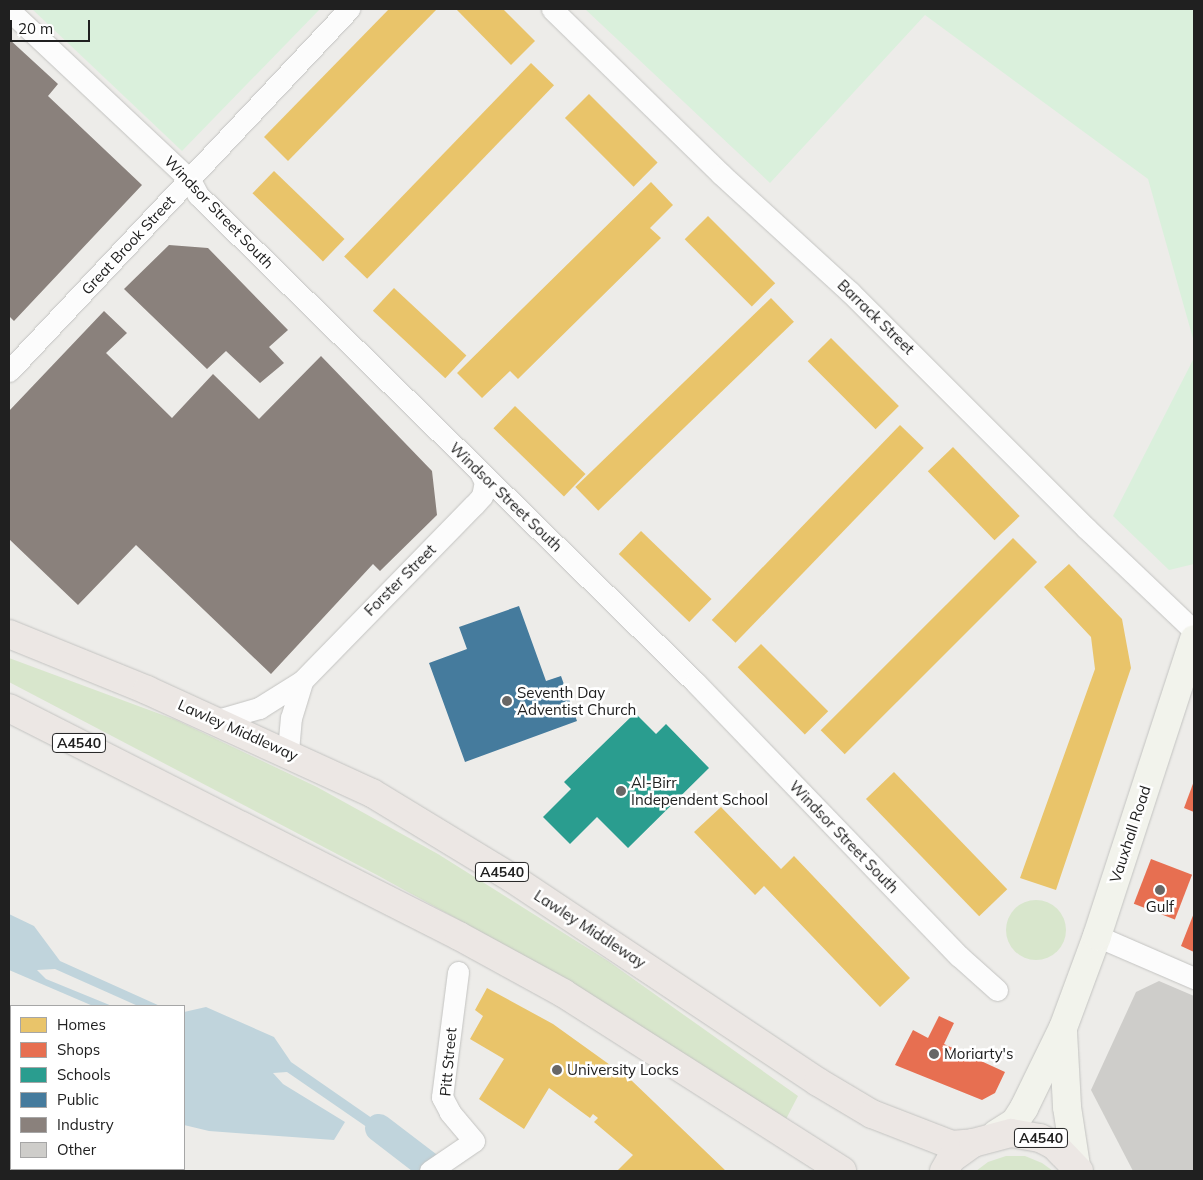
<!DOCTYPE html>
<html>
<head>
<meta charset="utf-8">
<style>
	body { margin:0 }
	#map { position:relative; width:1203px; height:1180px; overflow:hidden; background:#edece9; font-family:Mulish,sans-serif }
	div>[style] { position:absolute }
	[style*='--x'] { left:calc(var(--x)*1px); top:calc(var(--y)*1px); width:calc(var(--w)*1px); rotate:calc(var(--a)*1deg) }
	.grass>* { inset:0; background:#d8e6cc }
	.round { border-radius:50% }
	.park>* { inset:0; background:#daf0dc }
	.water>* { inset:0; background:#c0d4dc }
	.homes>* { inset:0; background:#e9c46a; transform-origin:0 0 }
	.shops>* { inset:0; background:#e76f51; transform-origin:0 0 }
	.schools>* { inset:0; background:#2a9d8f }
	.public>* { inset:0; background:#457b9d }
	.industry>* { inset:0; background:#8a817c }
	.canal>* { height:28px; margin:-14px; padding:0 14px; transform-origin:14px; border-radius:14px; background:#c0d4dc }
	.building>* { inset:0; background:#cecdca }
	.roads { filter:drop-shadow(0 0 1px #c3c3c1) drop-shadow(0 0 1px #c3c3c1) }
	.minor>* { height:21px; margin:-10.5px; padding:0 10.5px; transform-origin:10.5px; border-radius:10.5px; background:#fcfcfc }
	.secondary>* { height:28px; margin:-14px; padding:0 14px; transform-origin:14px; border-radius:14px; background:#f2f3ec }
	.trunk>* { height:28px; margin:-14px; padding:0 14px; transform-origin:14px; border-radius:14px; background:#ece7e4 }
	.dots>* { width:14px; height:14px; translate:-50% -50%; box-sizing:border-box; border:2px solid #fff; border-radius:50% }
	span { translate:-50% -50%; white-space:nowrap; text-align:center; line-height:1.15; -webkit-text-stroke:5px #fff; paint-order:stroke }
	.shield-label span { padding:1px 4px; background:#fff; border:1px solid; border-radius:4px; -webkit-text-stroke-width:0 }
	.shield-label { font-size:14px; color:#202020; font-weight:700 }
	.street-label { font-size:15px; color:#202020 }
	.poi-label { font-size:15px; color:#202020 }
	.left { translate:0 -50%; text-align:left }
	.frame { position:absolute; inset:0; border:10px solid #202020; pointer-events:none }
	.legend { position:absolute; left:10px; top:1005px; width:175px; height:165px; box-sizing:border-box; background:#fff; border:1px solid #a6a6a6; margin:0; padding:6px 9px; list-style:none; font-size:15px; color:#202020 }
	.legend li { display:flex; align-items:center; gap:10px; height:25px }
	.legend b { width:25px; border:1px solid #a6a6a6 }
	.scale { position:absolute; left:10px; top:20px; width:80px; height:22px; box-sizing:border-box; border:2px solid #202020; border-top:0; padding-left:6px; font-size:15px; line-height:18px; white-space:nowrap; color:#202020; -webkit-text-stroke:4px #fff; paint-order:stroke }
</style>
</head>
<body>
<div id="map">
	<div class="grass">
		<div style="clip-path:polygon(9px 658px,176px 720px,317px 787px,438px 854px,608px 961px,798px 1096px,786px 1119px,559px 975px,377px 875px,9px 682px)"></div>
		<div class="round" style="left:1006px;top:900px;width:60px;height:60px"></div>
		<div style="clip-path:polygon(1006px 1156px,1025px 1156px,1042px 1163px,1053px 1171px,976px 1171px,988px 1162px)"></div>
	</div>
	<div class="park">
		<div style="clip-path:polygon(32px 9px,320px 9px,182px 151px)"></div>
		<div style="clip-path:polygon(585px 9px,1194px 9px,1194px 342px,1148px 179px,925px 15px,770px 183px)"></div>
		<div style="clip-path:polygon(1194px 358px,1194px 564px,1169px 570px,1113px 516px)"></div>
	</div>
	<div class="water">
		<div style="clip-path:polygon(9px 914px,34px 926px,60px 961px,160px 1006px,138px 1006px,55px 969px,37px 970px,46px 979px,112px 1006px,93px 1006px,9px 970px)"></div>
		<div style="clip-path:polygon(206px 1007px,274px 1037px,291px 1062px,415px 1148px,403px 1152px,287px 1072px,273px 1073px,283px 1084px,345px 1122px,334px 1140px,209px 1131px,184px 1125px,184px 1012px)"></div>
	</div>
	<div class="homes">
		<div style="clip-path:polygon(389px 9px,437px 9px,288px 161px,264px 137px)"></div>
		<div style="clip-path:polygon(456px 9px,503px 9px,535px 41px,511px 65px)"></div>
		<div style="left:531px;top:63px;width:32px;height:269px;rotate:44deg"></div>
		<div style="left:589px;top:94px;width:97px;height:34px;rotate:45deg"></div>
		<div style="left:274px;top:171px;width:98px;height:31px;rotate:44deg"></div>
		<div style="clip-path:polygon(651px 182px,673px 205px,650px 228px,661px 238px,518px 379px,510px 371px,482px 398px,457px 373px)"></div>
		<div style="left:708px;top:216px;width:95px;height:33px;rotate:45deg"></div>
		<div style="left:394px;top:288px;width:99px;height:31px;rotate:43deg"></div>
		<div style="left:771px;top:298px;width:33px;height:272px;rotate:46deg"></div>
		<div style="left:831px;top:338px;width:96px;height:33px;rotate:45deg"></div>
		<div style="left:515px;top:406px;width:98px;height:31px;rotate:44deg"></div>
		<div style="left:900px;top:425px;width:33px;height:271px;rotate:44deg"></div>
		<div style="left:953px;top:447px;width:96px;height:35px;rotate:46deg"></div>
		<div style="left:641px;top:531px;width:98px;height:32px;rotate:44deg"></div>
		<div style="left:1013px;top:538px;width:34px;height:272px;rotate:45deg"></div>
		<div style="clip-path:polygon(1069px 564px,1122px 619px,1131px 668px,1056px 890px,1020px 878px,1095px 669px,1091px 637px,1044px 587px)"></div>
		<div style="left:761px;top:644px;width:95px;height:33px;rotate:45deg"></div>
		<div style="left:894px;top:772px;width:163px;height:39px;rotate:46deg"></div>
		<div style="clip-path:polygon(721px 807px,781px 869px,794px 856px,910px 978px,880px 1007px,764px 886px,755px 895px,694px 832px)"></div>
		<div style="clip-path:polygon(487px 988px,553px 1024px,631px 1080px,726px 1171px,617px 1171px,633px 1155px,594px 1122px,598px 1118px,593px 1114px,590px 1118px,549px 1088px,524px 1129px,479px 1099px,504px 1059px,470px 1039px,483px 1016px,475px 1010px)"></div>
	</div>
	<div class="shops">
		<div style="clip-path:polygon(1194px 781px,1194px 812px,1184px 808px)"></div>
		<div style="left:1151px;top:859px;width:44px;height:48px;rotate:21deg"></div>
		<div style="clip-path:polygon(1194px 913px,1194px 952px,1181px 946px)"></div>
		<div style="clip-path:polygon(939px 1016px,954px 1023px,944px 1044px,1005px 1072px,995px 1093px,982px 1100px,895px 1065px,913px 1030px,928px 1038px)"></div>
	</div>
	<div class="schools">
		<div style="clip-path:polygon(635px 713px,656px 734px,666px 724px,709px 768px,628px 848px,597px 817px,570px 844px,543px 817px,571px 789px,564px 782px)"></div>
	</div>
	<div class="public">
		<div style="clip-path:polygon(519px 606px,546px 681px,561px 676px,577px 721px,465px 762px,429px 663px,467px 649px,459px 627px)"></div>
	</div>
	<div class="industry">
		<div style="clip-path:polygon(9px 39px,58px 84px,48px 96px,142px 185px,14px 321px,9px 316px)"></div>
		<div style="clip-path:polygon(169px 245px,208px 248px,288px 330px,269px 347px,284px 363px,260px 383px,226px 351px,207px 369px,124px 289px)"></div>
		<div style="clip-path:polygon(104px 311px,127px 333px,106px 353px,172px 418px,213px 374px,259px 419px,321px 356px,432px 471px,437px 515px,380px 571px,373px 564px,271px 674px,136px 545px,78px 605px,9px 539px,9px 411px)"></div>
	</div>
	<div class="canal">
		<div style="--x:379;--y:1128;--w:71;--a:37.5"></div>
	</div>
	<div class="building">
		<div style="clip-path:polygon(1159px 981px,1194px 996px,1194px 1171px,1133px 1171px,1091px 1090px,1136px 992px)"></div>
	</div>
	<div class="roads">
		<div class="minor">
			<div style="--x:552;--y:9;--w:236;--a:44.3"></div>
			<div style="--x:721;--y:174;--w:175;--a:42.5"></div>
			<div style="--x:850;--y:292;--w:334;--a:45"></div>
			<div style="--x:1086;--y:528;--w:149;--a:43.6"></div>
			<div style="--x:9;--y:10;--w:248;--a:43.2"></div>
			<div style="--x:190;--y:180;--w:17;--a:62"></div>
			<div style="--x:198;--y:195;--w:697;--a:44.42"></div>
			<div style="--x:696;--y:683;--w:379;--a:46.1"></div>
			<div style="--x:959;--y:956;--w:51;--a:41.8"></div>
			<div style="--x:9;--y:371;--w:497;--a:-46.8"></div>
			<div style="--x:217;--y:720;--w:44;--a:-15.9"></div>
			<div style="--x:259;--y:708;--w:51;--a:-32.1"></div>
			<div style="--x:302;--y:681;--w:246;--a:-45.7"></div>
			<div style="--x:474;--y:505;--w:12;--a:-48"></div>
			<div style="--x:482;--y:496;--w:14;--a:-78"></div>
			<div style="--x:485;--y:482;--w:9;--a:-117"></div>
			<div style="--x:288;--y:751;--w:33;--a:-85"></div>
			<div style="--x:291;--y:718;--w:39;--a:-73"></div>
			<div style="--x:1097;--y:936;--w:106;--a:23.4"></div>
			<div style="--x:430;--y:1171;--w:53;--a:-34.3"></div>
			<div style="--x:474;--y:1141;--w:38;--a:-130"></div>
			<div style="--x:450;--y:1112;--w:17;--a:-118"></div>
			<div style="--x:442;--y:1097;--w:126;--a:-82.7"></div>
		</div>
		<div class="secondary">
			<div style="--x:1063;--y:1032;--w:75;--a:86.9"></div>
			<div style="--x:1067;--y:1107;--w:60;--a:81.3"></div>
			<div style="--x:996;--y:1134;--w:22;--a:-32"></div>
			<div style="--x:1015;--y:1122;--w:17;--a:-57"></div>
			<div style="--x:1024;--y:1108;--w:89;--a:-64"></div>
			<div style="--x:1063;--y:1028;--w:98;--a:-69.7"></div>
			<div style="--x:1097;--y:936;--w:312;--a:-71.9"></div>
		</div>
		<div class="trunk">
			<div style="--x:9;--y:634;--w:149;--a:22.1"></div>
			<div style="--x:147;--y:690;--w:247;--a:24.6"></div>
			<div style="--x:372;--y:793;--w:164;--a:31.3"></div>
			<div style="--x:512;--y:878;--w:368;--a:33.7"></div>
			<div style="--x:818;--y:1082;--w:63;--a:30.7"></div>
			<div style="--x:872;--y:1114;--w:86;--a:21.2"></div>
			<div style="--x:952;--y:1145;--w:21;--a:-5"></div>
			<div style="--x:9;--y:708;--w:504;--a:26.87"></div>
			<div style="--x:459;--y:936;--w:119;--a:28.7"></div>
			<div style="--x:563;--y:993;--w:331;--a:32.5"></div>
			<div style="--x:944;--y:1171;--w:14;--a:-60"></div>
			<div style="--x:951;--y:1159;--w:27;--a:-36"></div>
			<div style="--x:973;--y:1143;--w:39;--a:-15"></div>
			<div style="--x:1011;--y:1133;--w:29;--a:10"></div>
			<div style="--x:1040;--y:1138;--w:16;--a:27"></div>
			<div style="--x:1054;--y:1145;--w:36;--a:46"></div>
		</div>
	</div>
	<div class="dots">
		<div style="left:507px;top:701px;background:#686766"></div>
		<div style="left:621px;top:791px;background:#686766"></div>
		<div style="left:1160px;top:890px;background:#686766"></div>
		<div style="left:934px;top:1054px;background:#686766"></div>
		<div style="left:557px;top:1070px;background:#686766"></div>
	</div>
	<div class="shield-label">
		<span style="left:79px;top:743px">A4540</span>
		<span style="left:502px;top:872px">A4540</span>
		<span style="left:1041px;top:1138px">A4540</span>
	</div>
	<div class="street-label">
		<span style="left:219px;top:212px;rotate:46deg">Windsor Street South</span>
		<span style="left:128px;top:245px;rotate:-47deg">Great Brook Street</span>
		<span style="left:876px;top:317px;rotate:44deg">Barrack Street</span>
		<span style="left:506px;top:497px;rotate:44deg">Windsor Street South</span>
		<span style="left:400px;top:580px;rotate:-45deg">Forster Street</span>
		<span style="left:238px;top:730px;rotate:24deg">Lawley Middleway</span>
		<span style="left:1130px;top:834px;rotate:-72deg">Vauxhall Road</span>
		<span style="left:844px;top:837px;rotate:46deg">Windsor Street South</span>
		<span style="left:590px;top:929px;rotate:33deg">Lawley Middleway</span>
		<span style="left:448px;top:1062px;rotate:-85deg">Pitt Street</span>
	</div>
	<div class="poi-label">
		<span class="left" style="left:517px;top:701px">Seventh Day<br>Adventist Church</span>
		<span class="left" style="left:631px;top:791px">Al-Birr<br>Independent School</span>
		<span style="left:1160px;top:907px">Gulf</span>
		<span class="left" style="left:944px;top:1054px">Moriarty's</span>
		<span class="left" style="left:567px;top:1070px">University Locks</span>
	</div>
	<div class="frame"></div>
	<ul class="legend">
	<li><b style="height:14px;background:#e9c46a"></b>Homes</li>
	<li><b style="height:14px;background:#e76f51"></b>Shops</li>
	<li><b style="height:14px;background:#2a9d8f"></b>Schools</li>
	<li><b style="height:14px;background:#457b9d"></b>Public</li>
	<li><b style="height:14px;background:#8a817c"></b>Industry</li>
	<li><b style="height:14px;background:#cecdca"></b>Other</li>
	</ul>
	<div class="scale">20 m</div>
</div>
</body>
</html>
